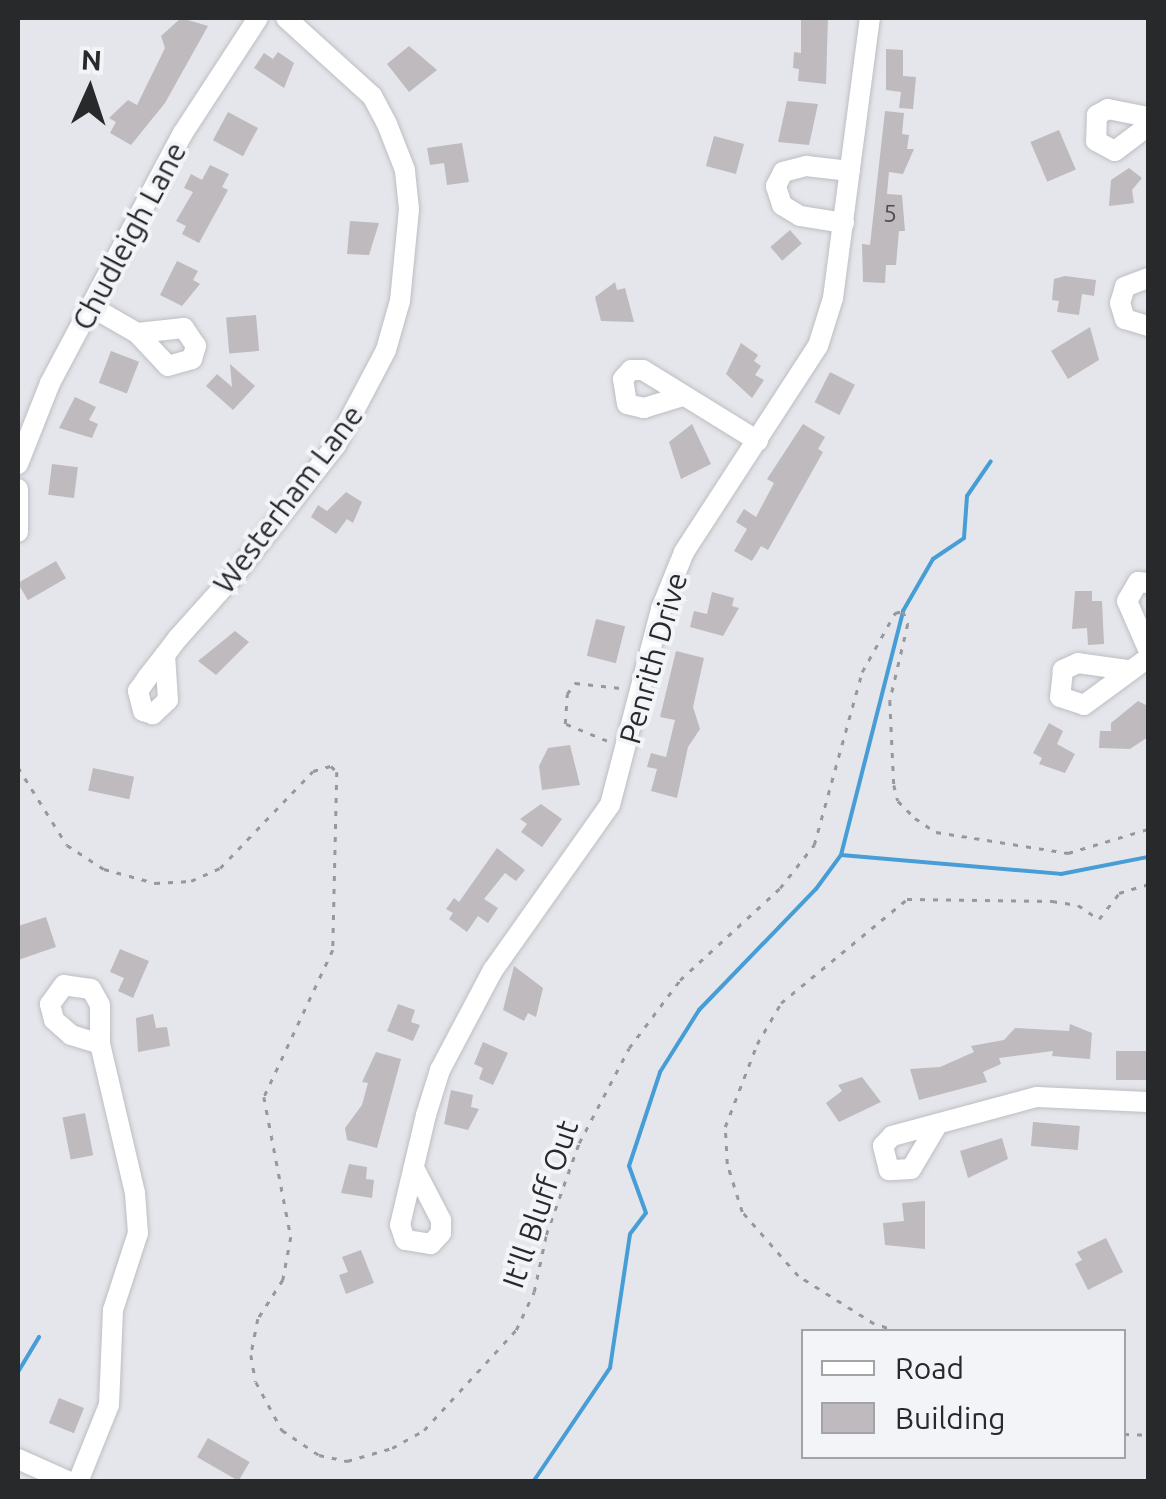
<!DOCTYPE html>
<html>
<head>
<meta charset="utf-8">
<style>
	body { margin:0 }
	#map { position:relative; width:1166px; height:1499px; overflow:hidden; background:#e5e6eb; font-family:Ubuntu,sans-serif }
	div>[style] { position:absolute }
	[style*='--x'] { left:calc(var(--x)*1px); top:calc(var(--y)*1px); width:calc(var(--w)*1px); rotate:calc(var(--a)*1deg) }
	.stream>* { height:4px; margin:-2px; padding:0 2px; transform-origin:2px; border-radius:2px; background:#479dd5 }
	.building>* { inset:0; background:#bebabd; transform-origin:0 0 }
	.path>* { height:2.5px; margin-top:-1.25px; transform-origin:0; background:repeating-linear-gradient(90deg,#97989b 0 5px,transparent 0 13px) }
	.roads { filter:drop-shadow(0 0 2px #bcbec2) drop-shadow(0 0 2px #bcbec2) }
	.minor>* { height:20px; margin:-10px; padding:0 10px; transform-origin:10px; border-radius:10px; background:#fff }
	span { translate:-50% -50%; white-space:nowrap; text-align:center; line-height:1.15; -webkit-text-stroke:8px #f2f4f8; paint-order:stroke }
	.number-label { font-size:25px; color:#4e4d50 }
	.number-label span { -webkit-text-stroke-width:0 }
	.street-label { font-size:30px; color:#28292b }
	.frame { position:absolute; inset:0; border:20px solid #28292b; pointer-events:none }
	.legend { position:absolute; left:801px; top:1329px; width:325px; height:130px; box-sizing:border-box; background:#f2f4f8; border:2px solid #a1a3a6; margin:0; padding:12px 18px; list-style:none; font-size:30px; color:#28292b }
	.legend li { display:flex; align-items:center; gap:20px; height:50px }
	.legend b { width:50px; border:2px solid #a1a3a6 }
	.north { position:absolute; left:40px; top:40px; width:100px; height:100px; -webkit-text-stroke:8px #f2f4f8; paint-order:stroke; rotate:3deg; font-size:28px; font-weight:700; line-height:40px; text-align:center; color:#28292b }
	.north::after { content:''; display:block; margin:auto; width:35px; height:45px; background:#28292b; clip-path:polygon(50% 0,100% 100%,50% 72%,0 100%) }
</style>
</head>
<body>
<div id="map">
	<div class="stream">
		<div style="--x:841;--y:855;--w:221;--a:4.9"></div>
		<div style="--x:1061;--y:874;--w:89;--a:-11.1"></div>
		<div style="--x:18;--y:1372;--w:41;--a:-59"></div>
		<div style="--x:533;--y:1482;--w:138;--a:-56"></div>
		<div style="--x:610;--y:1368;--w:135;--a:-81.5"></div>
		<div style="--x:630;--y:1234;--w:26;--a:-53"></div>
		<div style="--x:646;--y:1213;--w:50;--a:-109.9"></div>
		<div style="--x:629;--y:1166;--w:99;--a:-71.7"></div>
		<div style="--x:660;--y:1072;--w:73;--a:-57.8"></div>
		<div style="--x:699;--y:1010;--w:168;--a:-46"></div>
		<div style="--x:816;--y:889;--w:42;--a:-53.7"></div>
		<div style="--x:841;--y:855;--w:252;--a:-75.7"></div>
		<div style="--x:903;--y:611;--w:60;--a:-60"></div>
		<div style="--x:933;--y:559;--w:37;--a:-34"></div>
		<div style="--x:964;--y:538;--w:42;--a:-85.9"></div>
		<div style="--x:967;--y:496;--w:42;--a:-55.6"></div>
	</div>
	<div class="building">
		<div style="clip-path:polygon(181px 18px,208px 26px,165px 103px,131px 145px,110px 133px,116px 122px,109px 118px,128px 100px,137px 105px,165px 48px,161px 36px)"></div>
		<div style="clip-path:polygon(801px 18px,828px 18px,826px 84px,798px 81px,799px 69px,793px 68px,794px 52px,801px 53px)"></div>
		<div style="clip-path:polygon(409px 46px,437px 70px,409px 92px,387px 64px)"></div>
		<div style="clip-path:polygon(886px 49px,903px 50px,903px 76px,916px 77px,913px 109px,899px 108px,901px 92px,886px 90px)"></div>
		<div style="clip-path:polygon(278px 52px,294px 63px,284px 88px,254px 68px,264px 53px,273px 59px)"></div>
		<div style="clip-path:polygon(787px 101px,818px 104px,809px 145px,778px 142px)"></div>
		<div style="clip-path:polygon(885px 111px,904px 113px,902px 134px,909px 135px,907px 149px,914px 149px,903px 174px,889px 172px,887px 194px,902px 195px,905px 231px,899px 231px,896px 265px,886px 265px,885px 283px,863px 282px,862px 244px,870px 245px)"></div>
		<div style="left:228px;top:112px;width:34px;height:32px;rotate:28deg"></div>
		<div style="left:1059px;top:130px;width:43px;height:31px;rotate:67deg"></div>
		<div style="left:714px;top:136px;width:31px;height:31px;rotate:15deg"></div>
		<div style="clip-path:polygon(462px 143px,469px 182px,447px 185px,444px 163px,430px 165px,427px 148px)"></div>
		<div style="clip-path:polygon(210px 165px,229px 174px,222px 187px,228px 190px,199px 243px,182px 234px,186px 226px,176px 221px,193px 192px,184px 188px,191px 174px,202px 180px)"></div>
		<div style="clip-path:polygon(1129px 168px,1142px 178px,1132px 190px,1134px 203px,1109px 206px,1111px 180px)"></div>
		<div style="clip-path:polygon(350px 221px,379px 223px,369px 255px,347px 254px)"></div>
		<div style="left:790px;top:230px;width:18px;height:26px;rotate:49deg"></div>
		<div style="clip-path:polygon(177px 261px,198px 271px,193px 280px,200px 284px,182px 306px,160px 295px)"></div>
		<div style="clip-path:polygon(1065px 276px,1096px 280px,1094px 296px,1082px 294px,1079px 315px,1057px 312px,1059px 301px,1052px 300px,1054px 279px)"></div>
		<div style="clip-path:polygon(615px 282px,617px 290px,625px 288px,634px 322px,601px 321px,595px 297px)"></div>
		<div style="left:256px;top:315px;width:36px;height:30px;rotate:85deg"></div>
		<div style="clip-path:polygon(1090px 327px,1099px 360px,1068px 379px,1051px 351px)"></div>
		<div style="clip-path:polygon(741px 343px,758px 355px,754px 361px,761px 366px,755px 375px,764px 380px,752px 398px,726px 374px)"></div>
		<div style="left:111px;top:351px;width:30px;height:34px;rotate:21deg"></div>
		<div style="clip-path:polygon(230px 364px,255px 386px,233px 410px,206px 386px,217px 374px,232px 387px)"></div>
		<div style="left:830px;top:372px;width:28px;height:34px;rotate:27deg"></div>
		<div style="clip-path:polygon(75px 397px,96px 407px,89px 420px,98px 424px,92px 438px,59px 428px)"></div>
		<div style="clip-path:polygon(692px 424px,711px 464px,681px 479px,669px 442px)"></div>
		<div style="clip-path:polygon(803px 424px,825px 437px,818px 449px,823px 452px,768px 550px,761px 546px,752px 561px,734px 551px,747px 529px,736px 522px,744px 509px,756px 517px,774px 483px,767px 479px)"></div>
		<div style="left:52px;top:464px;width:26px;height:31px;rotate:7deg"></div>
		<div style="clip-path:polygon(346px 492px,362px 502px,353px 523px,347px 519px,336px 534px,311px 517px,318px 505px,327px 511px)"></div>
		<div style="left:56px;top:561px;width:20px;height:44px;rotate:60deg"></div>
		<div style="clip-path:polygon(1075px 591px,1092px 591px,1092px 601px,1102px 601px,1104px 644px,1088px 645px,1087px 628px,1072px 629px)"></div>
		<div style="clip-path:polygon(712px 592px,734px 598px,732px 606px,739px 608px,723px 636px,690px 627px,694px 611px,707px 614px)"></div>
		<div style="left:596px;top:619px;width:30px;height:38px;rotate:14deg"></div>
		<div style="clip-path:polygon(235px 631px,249px 642px,216px 675px,198px 661px)"></div>
		<div style="clip-path:polygon(676px 651px,704px 658px,693px 707px,700px 729px,688px 747px,677px 798px,651px 791px,657px 769px,647px 767px,651px 753px,666px 757px,675px 720px,660px 717px)"></div>
		<div style="clip-path:polygon(1138px 701px,1148px 706px,1148px 737px,1130px 749px,1099px 748px,1100px 731px,1111px 731px,1111px 723px)"></div>
		<div style="clip-path:polygon(1049px 723px,1063px 731px,1057px 744px,1075px 754px,1065px 773px,1039px 764px,1042px 758px,1033px 753px)"></div>
		<div style="clip-path:polygon(570px 745px,580px 785px,542px 790px,539px 766px,548px 748px)"></div>
		<div style="left:93px;top:768px;width:42px;height:23px;rotate:12deg"></div>
		<div style="clip-path:polygon(541px 804px,562px 819px,542px 847px,521px 832px,527px 824px,520px 819px)"></div>
		<div style="clip-path:polygon(497px 848px,525px 870px,516px 881px,505px 873px,484px 899px,498px 908px,488px 923px,478px 916px,467px 932px,449px 919px,453px 913px,446px 909px,454px 898px,459px 902px)"></div>
		<div style="clip-path:polygon(46px 917px,56px 947px,18px 960px,18px 926px)"></div>
		<div style="clip-path:polygon(120px 949px,149px 961px,133px 998px,118px 991px,124px 978px,110px 972px)"></div>
		<div style="clip-path:polygon(514px 966px,543px 988px,536px 1017px,528px 1013px,524px 1021px,503px 1010px)"></div>
		<div style="clip-path:polygon(398px 1004px,415px 1010px,411px 1022px,420px 1025px,413px 1041px,387px 1031px)"></div>
		<div style="clip-path:polygon(153px 1014px,156px 1028px,167px 1027px,170px 1046px,138px 1052px,136px 1018px)"></div>
		<div style="clip-path:polygon(1070px 1024px,1092px 1033px,1090px 1059px,1052px 1056px,1053px 1051px,999px 1058px,1001px 1064px,983px 1072px,987px 1082px,919px 1100px,910px 1069px,940px 1067px,974px 1052px,971px 1046px,1004px 1040px,1015px 1028px,1069px 1031px)"></div>
		<div style="clip-path:polygon(483px 1042px,508px 1053px,493px 1085px,479px 1079px,483px 1068px,474px 1064px)"></div>
		<div style="left:1116px;top:1051px;width:32px;height:29px"></div>
		<div style="clip-path:polygon(376px 1052px,401px 1059px,377px 1148px,347px 1140px,345px 1128px,362px 1105px,368px 1083px,362px 1082px)"></div>
		<div style="clip-path:polygon(862px 1077px,881px 1102px,839px 1122px,826px 1103px,842px 1091px,838px 1085px)"></div>
		<div style="clip-path:polygon(451px 1090px,473px 1095px,471px 1107px,479px 1109px,468px 1130px,444px 1124px)"></div>
		<div style="left:85px;top:1113px;width:43px;height:23px;rotate:79deg"></div>
		<div style="left:1033px;top:1122px;width:47px;height:24px;rotate:5deg"></div>
		<div style="clip-path:polygon(1002px 1138px,1008px 1159px,968px 1178px,960px 1151px)"></div>
		<div style="clip-path:polygon(349px 1164px,367px 1167px,366px 1179px,374px 1180px,372px 1198px,341px 1193px)"></div>
		<div style="clip-path:polygon(925px 1201px,925px 1249px,885px 1245px,883px 1223px,904px 1221px,902px 1203px)"></div>
		<div style="clip-path:polygon(1106px 1238px,1123px 1272px,1088px 1290px,1075px 1264px,1082px 1260px,1077px 1252px)"></div>
		<div style="clip-path:polygon(361px 1250px,374px 1283px,346px 1294px,339px 1275px,348px 1272px,342px 1257px)"></div>
		<div style="left:59px;top:1398px;width:27px;height:27px;rotate:22deg"></div>
		<div style="left:208px;top:1438px;width:48px;height:22px;rotate:30deg"></div>
	</div>
	<div class="path">
		<div style="--x:607;--y:741;--w:45;--a:-158"></div>
		<div style="--x:565;--y:724;--w:30;--a:-86"></div>
		<div style="--x:567;--y:694;--w:14;--a:-54"></div>
		<div style="--x:575;--y:683;--w:46;--a:6.2"></div>
		<div style="--x:18;--y:767;--w:92;--a:57.9"></div>
		<div style="--x:67;--y:845;--w:44;--a:33"></div>
		<div style="--x:104;--y:869;--w:53;--a:15.4"></div>
		<div style="--x:155;--y:883;--w:36;--a:-3"></div>
		<div style="--x:191;--y:881;--w:32;--a:-24"></div>
		<div style="--x:220;--y:868;--w:134;--a:-46.2"></div>
		<div style="--x:313;--y:771;--w:19;--a:-16"></div>
		<div style="--x:331;--y:766;--w:8;--a:45"></div>
		<div style="--x:337;--y:772;--w:178;--a:91.3"></div>
		<div style="--x:333;--y:950;--w:162;--a:115.1"></div>
		<div style="--x:264;--y:1097;--w:143;--a:79.1"></div>
		<div style="--x:291;--y:1237;--w:44;--a:100.5"></div>
		<div style="--x:283;--y:1280;--w:46;--a:122.7"></div>
		<div style="--x:258;--y:1319;--w:37;--a:101"></div>
		<div style="--x:251;--y:1355;--w:27;--a:80"></div>
		<div style="--x:256;--y:1382;--w:55;--a:61.6"></div>
		<div style="--x:282;--y:1430;--w:45;--a:34"></div>
		<div style="--x:319;--y:1455;--w:29;--a:12"></div>
		<div style="--x:347;--y:1461;--w:47;--a:-16.1"></div>
		<div style="--x:392;--y:1448;--w:37;--a:-29"></div>
		<div style="--x:424;--y:1430;--w:136;--a:-47.4"></div>
		<div style="--x:516;--y:1330;--w:42;--a:-64.7"></div>
		<div style="--x:534;--y:1292;--w:58;--a:-78.1"></div>
		<div style="--x:546;--y:1235;--w:98;--a:-70.3"></div>
		<div style="--x:579;--y:1143;--w:107;--a:-62.2"></div>
		<div style="--x:629;--y:1048;--w:85;--a:-53.1"></div>
		<div style="--x:680;--y:980;--w:136;--a:-42.6"></div>
		<div style="--x:780;--y:888;--w:55;--a:-51.7"></div>
		<div style="--x:814;--y:845;--w:180;--a:-74.5"></div>
		<div style="--x:862;--y:672;--w:68;--a:-60.8"></div>
		<div style="--x:895;--y:613;--w:8;--a:-14"></div>
		<div style="--x:903;--y:611;--w:14;--a:69"></div>
		<div style="--x:908;--y:624;--w:79;--a:103.2"></div>
		<div style="--x:890;--y:701;--w:84;--a:87.3"></div>
		<div style="--x:894;--y:785;--w:16;--a:76"></div>
		<div style="--x:898;--y:801;--w:24;--a:45"></div>
		<div style="--x:915;--y:818;--w:25;--a:34"></div>
		<div style="--x:936;--y:832;--w:134;--a:9"></div>
		<div style="--x:1068;--y:853;--w:84;--a:-16.7"></div>
		<div style="--x:899;--y:1332;--w:26;--a:-162"></div>
		<div style="--x:874;--y:1324;--w:90;--a:-147.7"></div>
		<div style="--x:798;--y:1276;--w:85;--a:-131.2"></div>
		<div style="--x:742;--y:1212;--w:50;--a:-107.4"></div>
		<div style="--x:727;--y:1164;--w:37;--a:-93"></div>
		<div style="--x:725;--y:1127;--w:89;--a:-68.9"></div>
		<div style="--x:757;--y:1044;--w:48;--a:-59.7"></div>
		<div style="--x:781;--y:1003;--w:163;--a:-39.5"></div>
		<div style="--x:907;--y:899;--w:145;--a:0.8"></div>
		<div style="--x:1052;--y:901;--w:26;--a:9"></div>
		<div style="--x:1078;--y:905;--w:25;--a:34"></div>
		<div style="--x:1099;--y:919;--w:33;--a:-52"></div>
		<div style="--x:1119;--y:893;--w:30;--a:-17"></div>
		<div style="--x:1124;--y:1434;--w:24;--a:2"></div>
	</div>
	<div class="roads">
		<div class="minor">
			<div style="--x:1148;--y:117;--w:41;--a:-168.7"></div>
			<div style="--x:1108;--y:109;--w:13;--a:151"></div>
			<div style="--x:1097;--y:115;--w:26;--a:92"></div>
			<div style="--x:1096;--y:141;--w:21;--a:28"></div>
			<div style="--x:1115;--y:151;--w:41;--a:-37.1"></div>
			<div style="--x:844;--y:223;--w:45;--a:-171"></div>
			<div style="--x:800;--y:216;--w:21;--a:-149"></div>
			<div style="--x:782;--y:205;--w:20;--a:-108"></div>
			<div style="--x:776;--y:186;--w:16;--a:-63"></div>
			<div style="--x:783;--y:172;--w:24;--a:-15"></div>
			<div style="--x:806;--y:166;--w:44;--a:6.5"></div>
			<div style="--x:1148;--y:278;--w:25;--a:159"></div>
			<div style="--x:1125;--y:287;--w:17;--a:107"></div>
			<div style="--x:1120;--y:303;--w:17;--a:73"></div>
			<div style="--x:1125;--y:319;--w:24;--a:17"></div>
			<div style="--x:92;--y:307;--w:52;--a:30"></div>
			<div style="--x:137;--y:333;--w:45;--a:46.8"></div>
			<div style="--x:168;--y:366;--w:25;--a:-16"></div>
			<div style="--x:192;--y:359;--w:14;--a:-73"></div>
			<div style="--x:196;--y:346;--w:22;--a:-124"></div>
			<div style="--x:184;--y:328;--w:47;--a:173.9"></div>
			<div style="--x:683;--y:396;--w:41;--a:162.9"></div>
			<div style="--x:644;--y:408;--w:17;--a:-167"></div>
			<div style="--x:627;--y:404;--w:25;--a:-99"></div>
			<div style="--x:623;--y:379;--w:12;--a:-48"></div>
			<div style="--x:631;--y:370;--w:12;--a:0"></div>
			<div style="--x:643;--y:370;--w:135;--a:31.7"></div>
			<div style="--x:18;--y:464;--w:87;--a:-68.4"></div>
			<div style="--x:50;--y:383;--w:283;--a:-62"></div>
			<div style="--x:183;--y:133;--w:137;--a:-56.9"></div>
			<div style="--x:18;--y:489;--w:43;--a:90"></div>
			<div style="--x:1148;--y:583;--w:10;--a:-174"></div>
			<div style="--x:1138;--y:582;--w:22;--a:120"></div>
			<div style="--x:1127;--y:601;--w:52;--a:66.4"></div>
			<div style="--x:165;--y:655;--w:45;--a:86.2"></div>
			<div style="--x:168;--y:700;--w:21;--a:137"></div>
			<div style="--x:153;--y:714;--w:10;--a:-163"></div>
			<div style="--x:143;--y:711;--w:21;--a:-104"></div>
			<div style="--x:138;--y:691;--w:16;--a:-55"></div>
			<div style="--x:147;--y:678;--w:29;--a:-52"></div>
			<div style="--x:165;--y:655;--w:21;--a:-53"></div>
			<div style="--x:178;--y:638;--w:89;--a:-48.2"></div>
			<div style="--x:237;--y:572;--w:161;--a:-52.1"></div>
			<div style="--x:336;--y:445;--w:107;--a:-62.2"></div>
			<div style="--x:386;--y:350;--w:51;--a:-74.1"></div>
			<div style="--x:400;--y:301;--w:92;--a:-84.4"></div>
			<div style="--x:409;--y:209;--w:39;--a:-96"></div>
			<div style="--x:405;--y:170;--w:49;--a:-111.4"></div>
			<div style="--x:387;--y:124;--w:32;--a:-118"></div>
			<div style="--x:372;--y:96;--w:116;--a:-137.8"></div>
			<div style="--x:1127;--y:670;--w:49;--a:-171.9"></div>
			<div style="--x:1078;--y:663;--w:17;--a:155"></div>
			<div style="--x:1063;--y:670;--w:27;--a:96"></div>
			<div style="--x:1060;--y:697;--w:25;--a:18"></div>
			<div style="--x:1084;--y:705;--w:79;--a:-36.3"></div>
			<div style="--x:936;--y:1127;--w:49;--a:120.8"></div>
			<div style="--x:911;--y:1169;--w:22;--a:177"></div>
			<div style="--x:889;--y:1170;--w:25;--a:-104"></div>
			<div style="--x:883;--y:1146;--w:13;--a:-48"></div>
			<div style="--x:892;--y:1136;--w:150;--a:-15.1"></div>
			<div style="--x:1037;--y:1097;--w:111;--a:2.6"></div>
			<div style="--x:414;--y:1168;--w:59;--a:62.6"></div>
			<div style="--x:441;--y:1220;--w:13;--a:90"></div>
			<div style="--x:441;--y:1233;--w:15;--a:132"></div>
			<div style="--x:431;--y:1244;--w:26;--a:-171"></div>
			<div style="--x:405;--y:1240;--w:16;--a:-108"></div>
			<div style="--x:400;--y:1225;--w:113;--a:-76.7"></div>
			<div style="--x:426;--y:1115;--w:47;--a:-72.7"></div>
			<div style="--x:440;--y:1070;--w:113;--a:-62.1"></div>
			<div style="--x:493;--y:970;--w:202;--a:-54.7"></div>
			<div style="--x:610;--y:805;--w:203;--a:-75.4"></div>
			<div style="--x:661;--y:609;--w:61;--a:-68"></div>
			<div style="--x:684;--y:552;--w:246;--a:-57"></div>
			<div style="--x:818;--y:346;--w:50;--a:-72.6"></div>
			<div style="--x:833;--y:298;--w:282;--a:-82.5"></div>
			<div style="--x:18;--y:1459;--w:57;--a:23.9"></div>
			<div style="--x:78;--y:1482;--w:83;--a:-68.1"></div>
			<div style="--x:109;--y:1405;--w:95;--a:-87.6"></div>
			<div style="--x:113;--y:1310;--w:81;--a:-72"></div>
			<div style="--x:138;--y:1233;--w:40;--a:-94.3"></div>
			<div style="--x:135;--y:1193;--w:153;--a:-103.2"></div>
			<div style="--x:100;--y:1044;--w:39;--a:-90"></div>
			<div style="--x:100;--y:1005;--w:18;--a:-119"></div>
			<div style="--x:91;--y:989;--w:27;--a:-172"></div>
			<div style="--x:64;--y:985;--w:24;--a:126"></div>
			<div style="--x:50;--y:1004;--w:16;--a:76"></div>
			<div style="--x:54;--y:1020;--w:23;--a:41"></div>
			<div style="--x:71;--y:1035;--w:30;--a:17"></div>
		</div>
	</div>
	<div class="number-label">
		<span style="left:890px;top:213px">5</span>
	</div>
	<div class="street-label">
		<span style="left:129px;top:236px;rotate:-62deg">Chudleigh Lane</span>
		<span style="left:288px;top:499px;rotate:-53deg">Westerham Lane</span>
		<span style="left:653px;top:658px;rotate:-74deg">Penrith Drive</span>
		<span style="left:540px;top:1204px;rotate:-71deg">It'll Bluff Out</span>
	</div>
	<div class="frame"></div>
	<ul class="legend">
	<li><b style="height:12px;background:#fff"></b>Road</li>
	<li><b style="height:28px;background:#bebabd"></b>Building</li>
	</ul>
	<div class="north">N</div>
</div>
</body>
</html>
